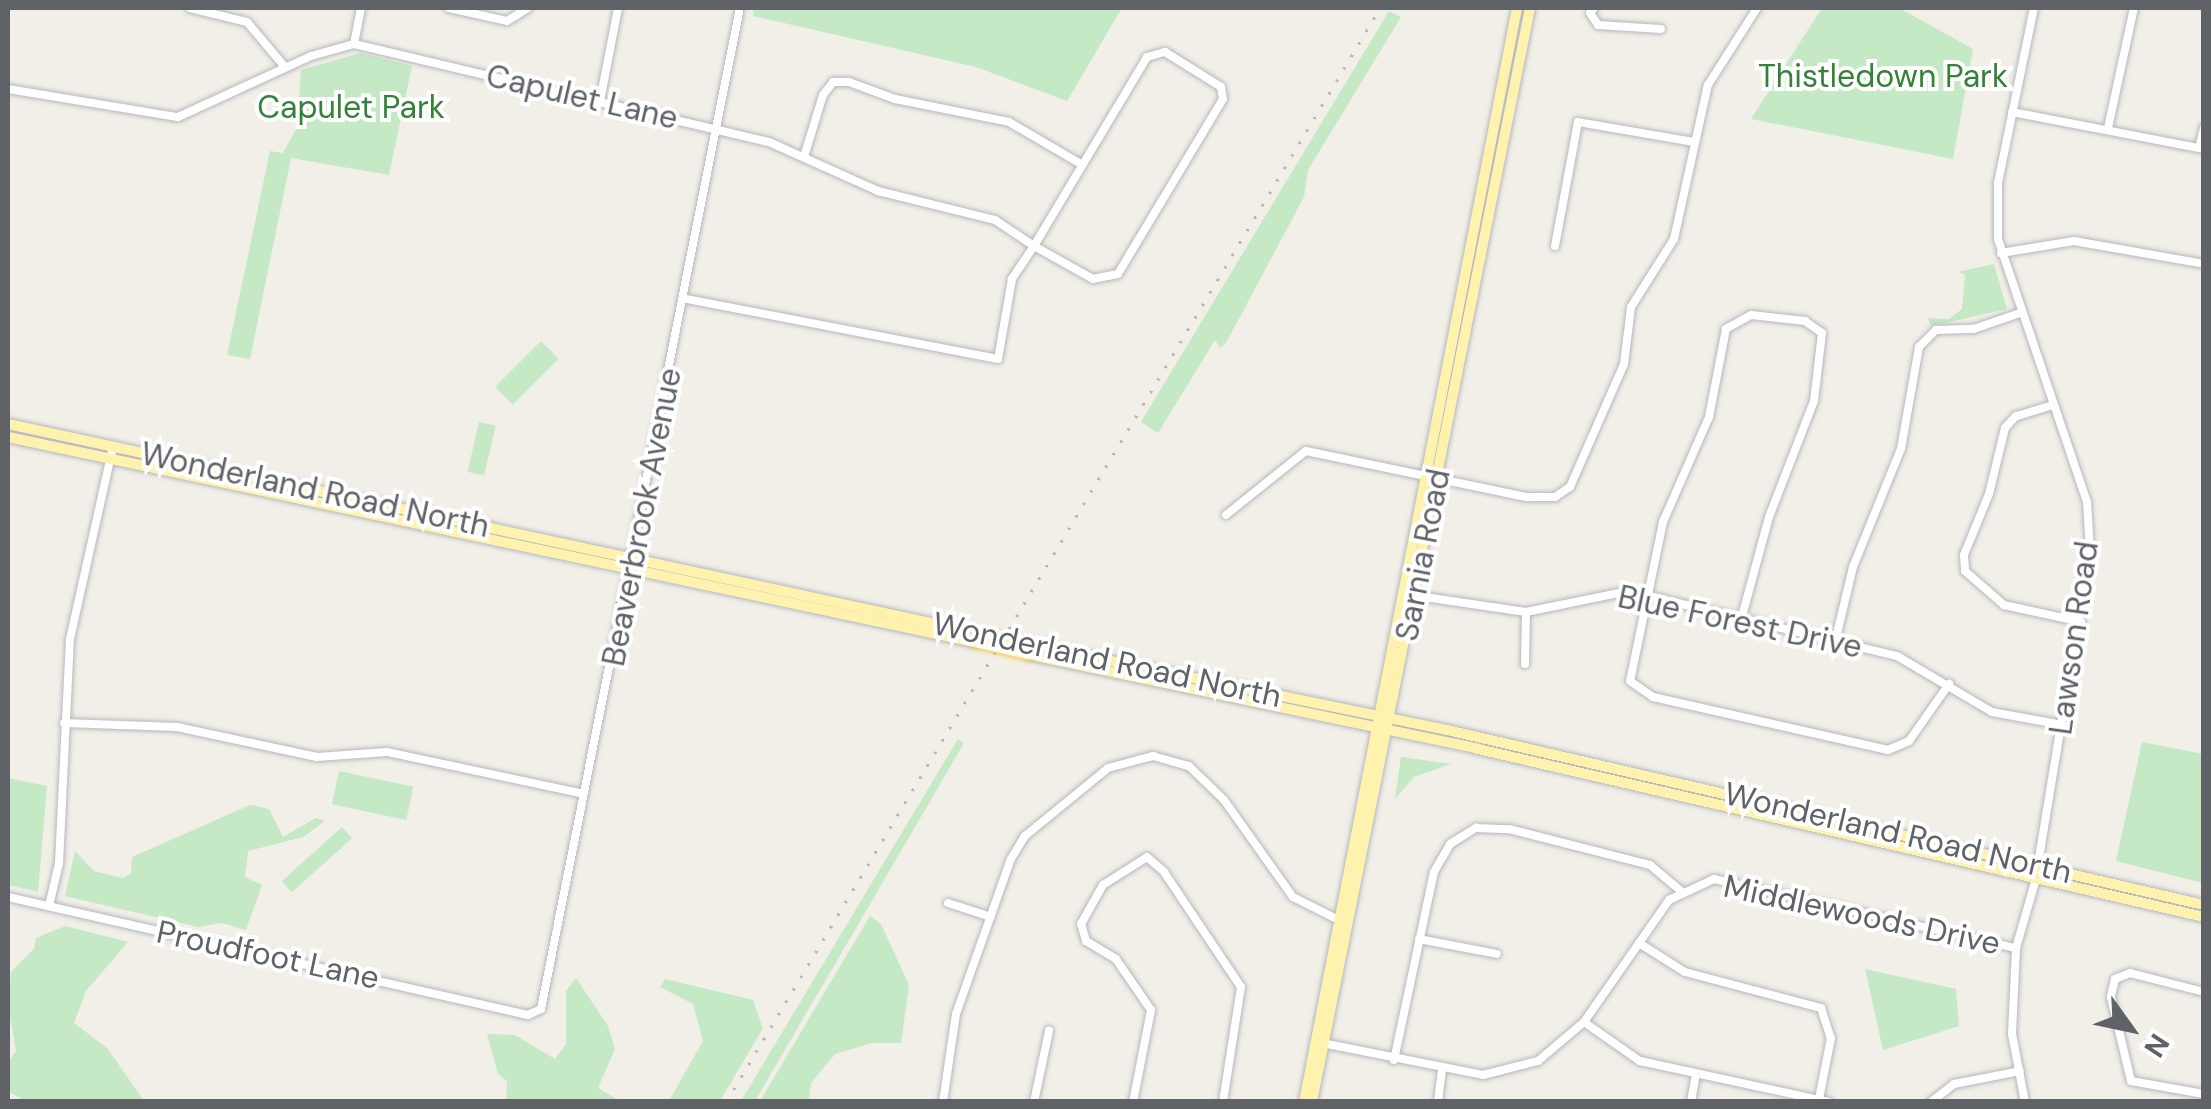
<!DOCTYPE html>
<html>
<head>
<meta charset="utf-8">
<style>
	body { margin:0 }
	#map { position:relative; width:2211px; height:1109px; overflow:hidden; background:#f1efe8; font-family:"DM Sans",sans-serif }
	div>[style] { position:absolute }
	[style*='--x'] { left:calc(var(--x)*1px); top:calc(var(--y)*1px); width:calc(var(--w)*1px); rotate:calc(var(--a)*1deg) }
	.green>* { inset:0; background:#c5e8c5; transform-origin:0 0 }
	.roads { filter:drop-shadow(0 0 2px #b5b8bc) drop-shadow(0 0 2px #b5b8bc) }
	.minor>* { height:8px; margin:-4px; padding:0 4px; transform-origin:4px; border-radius:4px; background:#fff }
	.major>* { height:10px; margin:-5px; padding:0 5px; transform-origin:5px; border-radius:5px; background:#fff2af }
	.rail>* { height:2.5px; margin-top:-1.25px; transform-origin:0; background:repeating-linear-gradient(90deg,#b6b7b8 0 2.5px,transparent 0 14.5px) }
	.bridges { filter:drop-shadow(0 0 2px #f2c960) drop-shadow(0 0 2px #f2c960) }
	.major-bridge>* { height:10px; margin:-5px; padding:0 5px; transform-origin:5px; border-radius:5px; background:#fff2af }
	span { translate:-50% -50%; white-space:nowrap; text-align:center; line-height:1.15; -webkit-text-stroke:8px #fff; paint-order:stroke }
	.park-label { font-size:32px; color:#348238 }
	.street-label { font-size:32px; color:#5f6368 }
	.frame { position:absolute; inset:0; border:10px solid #5f6368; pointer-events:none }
	.north { position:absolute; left:2081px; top:979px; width:100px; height:100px; -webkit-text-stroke:8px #fff; paint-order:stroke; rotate:123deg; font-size:28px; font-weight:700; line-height:40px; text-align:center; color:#5f6368 }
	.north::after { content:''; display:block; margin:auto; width:35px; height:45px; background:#5f6368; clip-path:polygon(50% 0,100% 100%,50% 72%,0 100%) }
</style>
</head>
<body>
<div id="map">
	<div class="green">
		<div style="clip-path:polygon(754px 8px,1122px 8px,1067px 101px,976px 67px,753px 16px)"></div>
		<div style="clip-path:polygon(1822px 8px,1899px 8px,1973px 49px,1953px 159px,1751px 119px)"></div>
		<div style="clip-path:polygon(1389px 11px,1401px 17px,1308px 170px,1304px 197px,1226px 343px,1220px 348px,1215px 340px,1158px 433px,1141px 422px)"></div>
		<div style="clip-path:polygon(360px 53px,412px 66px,389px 175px,291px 158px,250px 359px,227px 355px,270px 151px,283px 153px,297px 127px,301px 70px)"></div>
		<div style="clip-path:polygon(1994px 264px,2007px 309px,1932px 326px,1927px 318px,1949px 319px,1962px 309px,1965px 275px,1958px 272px)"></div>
		<div style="left:541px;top:341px;width:25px;height:65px;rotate:45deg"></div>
		<div style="left:479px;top:422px;width:17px;height:51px;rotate:13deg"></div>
		<div style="clip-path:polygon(958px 739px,964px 743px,755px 1101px,741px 1101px)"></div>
		<div style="clip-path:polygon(2142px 742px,2203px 754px,2203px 883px,2116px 861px)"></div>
		<div style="clip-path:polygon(1401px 757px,1409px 758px,1451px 764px,1414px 777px,1395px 799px)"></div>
		<div style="left:339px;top:771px;width:76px;height:34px;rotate:12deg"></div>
		<div style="clip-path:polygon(8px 778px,47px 786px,38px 892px,8px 885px)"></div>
		<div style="clip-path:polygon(250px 805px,269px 809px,283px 837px,316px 818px,325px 821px,303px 837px,248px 851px,245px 877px,262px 885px,246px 930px,222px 923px,198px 927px,65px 896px,75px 851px,94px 871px,123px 878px,131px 873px,132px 857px)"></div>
		<div style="left:342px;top:827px;width:15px;height:81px;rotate:48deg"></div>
		<div style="clip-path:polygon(870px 916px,881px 924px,909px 985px,901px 1043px,872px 1043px,835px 1054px,811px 1083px,809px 1101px,760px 1101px)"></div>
		<div style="clip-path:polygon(65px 926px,128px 942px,86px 991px,74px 1023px,108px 1049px,144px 1101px,26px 1101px,9px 1092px,8px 1062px,16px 1051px,8px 1004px,11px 972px,34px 949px,36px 938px)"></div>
		<div style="clip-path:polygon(1865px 969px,1956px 989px,1959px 1026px,1883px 1050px)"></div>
		<div style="clip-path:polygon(576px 978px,608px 1026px,615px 1049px,598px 1088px,620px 1101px,506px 1101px,507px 1081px,498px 1074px,487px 1034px,515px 1035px,555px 1059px,566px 1044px,566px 991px)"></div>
		<div style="clip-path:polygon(665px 979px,753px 1000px,763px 1028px,720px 1101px,669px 1101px,703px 1041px,693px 1004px,660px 987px)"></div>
	</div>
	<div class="roads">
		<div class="minor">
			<div style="--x:190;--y:8;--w:59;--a:13.8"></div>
			<div style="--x:247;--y:22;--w:59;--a:49.8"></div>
			<div style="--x:449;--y:8;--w:59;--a:12.6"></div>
			<div style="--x:507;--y:21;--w:25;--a:-32"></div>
			<div style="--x:1594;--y:8;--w:6;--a:129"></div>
			<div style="--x:1590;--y:13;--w:14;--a:56"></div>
			<div style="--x:1598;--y:25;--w:63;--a:3.6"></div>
			<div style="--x:354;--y:44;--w:37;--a:-79"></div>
			<div style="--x:8;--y:89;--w:172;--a:9.4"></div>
			<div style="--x:178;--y:117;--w:146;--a:-24.6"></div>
			<div style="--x:311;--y:56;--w:45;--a:-15.6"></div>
			<div style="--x:354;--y:44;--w:426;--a:13.3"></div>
			<div style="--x:769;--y:142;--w:120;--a:24.2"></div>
			<div style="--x:878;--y:191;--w:121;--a:13.9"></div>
			<div style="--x:995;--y:220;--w:47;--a:33.7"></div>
			<div style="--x:1034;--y:246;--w:220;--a:-59.1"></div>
			<div style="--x:1147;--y:57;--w:19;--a:-16"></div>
			<div style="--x:1165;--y:52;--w:66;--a:32"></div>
			<div style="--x:1221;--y:87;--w:12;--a:81"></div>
			<div style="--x:1223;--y:99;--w:204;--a:121"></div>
			<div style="--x:1118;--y:274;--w:25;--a:169"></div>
			<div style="--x:1093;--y:279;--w:68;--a:-150.8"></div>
			<div style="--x:1034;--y:246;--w:40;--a:124"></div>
			<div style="--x:1012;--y:279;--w:81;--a:99.9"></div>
			<div style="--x:998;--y:359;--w:319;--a:-169.1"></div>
			<div style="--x:600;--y:101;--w:95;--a:-79"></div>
			<div style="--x:2012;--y:112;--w:196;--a:10.9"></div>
			<div style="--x:2108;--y:128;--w:123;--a:-77.8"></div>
			<div style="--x:2199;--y:148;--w:21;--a:-76"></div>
			<div style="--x:804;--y:157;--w:65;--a:-73"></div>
			<div style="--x:823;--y:95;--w:16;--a:-52"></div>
			<div style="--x:833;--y:82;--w:16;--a:0"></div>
			<div style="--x:849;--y:82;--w:49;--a:20.3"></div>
			<div style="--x:895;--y:99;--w:116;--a:11.4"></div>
			<div style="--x:1009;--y:122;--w:83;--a:30.3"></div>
			<div style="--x:1555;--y:246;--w:126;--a:-79.5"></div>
			<div style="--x:1578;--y:122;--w:118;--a:9.8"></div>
			<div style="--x:2001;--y:253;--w:74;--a:-9.3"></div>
			<div style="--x:2074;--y:241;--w:132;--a:10"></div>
			<div style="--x:2053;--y:405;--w:39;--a:163"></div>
			<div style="--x:2016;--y:416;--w:16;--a:133"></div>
			<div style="--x:2005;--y:428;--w:68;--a:103.6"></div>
			<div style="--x:1989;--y:494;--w:66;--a:112.3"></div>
			<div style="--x:1964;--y:555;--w:16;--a:86"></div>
			<div style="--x:1965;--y:571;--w:52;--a:41.1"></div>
			<div style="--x:2004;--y:605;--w:79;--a:12.4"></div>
			<div style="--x:1226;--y:515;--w:102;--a:-38.7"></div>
			<div style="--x:1306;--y:451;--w:226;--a:11.8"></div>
			<div style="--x:1527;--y:497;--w:28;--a:0"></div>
			<div style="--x:1555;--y:497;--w:18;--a:-34"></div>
			<div style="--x:1570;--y:487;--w:134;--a:-66.3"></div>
			<div style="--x:1624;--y:364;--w:57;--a:-83"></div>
			<div style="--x:1631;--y:307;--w:80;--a:-57.7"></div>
			<div style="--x:1674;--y:239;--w:158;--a:-77.6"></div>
			<div style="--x:1708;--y:85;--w:91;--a:-57.5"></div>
			<div style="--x:1411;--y:595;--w:116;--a:8.4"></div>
			<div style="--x:1526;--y:612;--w:104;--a:-11.6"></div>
			<div style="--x:1628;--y:591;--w:277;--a:13.6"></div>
			<div style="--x:1897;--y:656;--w:110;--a:30.5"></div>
			<div style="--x:1992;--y:712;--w:72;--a:10.4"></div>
			<div style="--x:1741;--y:620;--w:107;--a:-74.8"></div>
			<div style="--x:1769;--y:517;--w:124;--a:-68.8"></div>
			<div style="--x:1814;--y:401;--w:68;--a:-83.3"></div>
			<div style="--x:1822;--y:333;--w:21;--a:-145"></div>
			<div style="--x:1805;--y:321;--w:54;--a:-173.7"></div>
			<div style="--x:1751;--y:315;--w:29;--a:151"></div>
			<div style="--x:1726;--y:329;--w:90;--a:100.9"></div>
			<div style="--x:1709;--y:417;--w:115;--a:113.7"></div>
			<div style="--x:1663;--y:522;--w:162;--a:101.7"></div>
			<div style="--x:1630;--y:681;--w:28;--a:35"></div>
			<div style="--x:1653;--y:697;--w:241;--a:12.7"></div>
			<div style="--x:1888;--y:750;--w:23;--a:-23"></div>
			<div style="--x:1909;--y:741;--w:70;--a:-54.9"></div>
			<div style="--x:1835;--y:642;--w:77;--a:-76.5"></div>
			<div style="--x:1853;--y:567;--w:127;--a:-67.9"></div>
			<div style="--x:1901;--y:449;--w:104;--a:-80"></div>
			<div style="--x:1919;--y:347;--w:24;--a:-45"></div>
			<div style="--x:1936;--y:330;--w:38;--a:-2"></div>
			<div style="--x:1974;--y:329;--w:49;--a:-19.2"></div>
			<div style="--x:1525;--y:664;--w:52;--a:-88.9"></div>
			<div style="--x:64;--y:723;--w:113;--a:2"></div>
			<div style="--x:177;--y:727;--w:143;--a:12.1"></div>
			<div style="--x:317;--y:757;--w:70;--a:-4.1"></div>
			<div style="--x:387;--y:752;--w:201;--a:12"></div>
			<div style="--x:8;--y:897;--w:533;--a:12.79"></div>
			<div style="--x:528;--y:1015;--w:14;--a:-25"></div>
			<div style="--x:541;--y:1009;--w:1021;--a:-78.76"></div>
			<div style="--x:948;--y:903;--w:45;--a:18"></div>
			<div style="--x:49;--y:906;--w:44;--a:-76.9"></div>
			<div style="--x:59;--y:863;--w:224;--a:-87.2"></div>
			<div style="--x:70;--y:639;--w:197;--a:-77.4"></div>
			<div style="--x:1419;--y:939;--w:79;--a:10.9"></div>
			<div style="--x:1639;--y:943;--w:54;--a:32.2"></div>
			<div style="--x:1685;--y:972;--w:141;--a:14.8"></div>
			<div style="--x:1821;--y:1008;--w:32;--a:72"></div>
			<div style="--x:1831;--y:1038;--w:62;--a:101.1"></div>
			<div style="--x:2204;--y:992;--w:76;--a:-165.6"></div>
			<div style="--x:2130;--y:973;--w:16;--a:158"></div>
			<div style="--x:2115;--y:979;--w:18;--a:103"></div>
			<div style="--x:2111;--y:997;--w:86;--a:76.6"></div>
			<div style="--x:2131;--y:1081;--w:74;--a:10.1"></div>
			<div style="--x:1584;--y:1022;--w:68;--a:34.9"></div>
			<div style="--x:1640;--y:1061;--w:193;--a:12.2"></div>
			<div style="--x:1322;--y:1043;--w:164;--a:11.2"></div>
			<div style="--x:1483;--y:1075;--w:57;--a:-14.3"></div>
			<div style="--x:1538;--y:1061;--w:60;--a:-40.3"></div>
			<div style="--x:1584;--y:1022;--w:149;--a:-55.1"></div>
			<div style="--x:1669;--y:900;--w:50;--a:-25"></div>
			<div style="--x:1714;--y:879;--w:310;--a:12.9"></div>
			<div style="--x:1394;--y:1060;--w:192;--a:-78"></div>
			<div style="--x:1434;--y:872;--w:32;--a:-60"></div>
			<div style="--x:1450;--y:844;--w:31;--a:-32"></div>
			<div style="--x:1476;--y:828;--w:33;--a:2"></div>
			<div style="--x:1509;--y:829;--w:146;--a:14.3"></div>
			<div style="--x:1650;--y:865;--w:40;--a:40"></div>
			<div style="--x:943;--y:1102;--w:89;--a:-81.6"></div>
			<div style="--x:956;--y:1014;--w:164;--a:-70.5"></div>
			<div style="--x:1011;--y:859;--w:27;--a:-59"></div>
			<div style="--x:1025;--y:836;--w:107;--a:-39.3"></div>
			<div style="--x:1108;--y:768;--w:47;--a:-14.9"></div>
			<div style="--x:1153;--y:756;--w:37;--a:16"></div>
			<div style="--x:1189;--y:766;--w:49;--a:44.2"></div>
			<div style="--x:1224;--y:800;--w:119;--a:54.6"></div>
			<div style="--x:1293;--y:897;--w:51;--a:26.6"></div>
			<div style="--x:1034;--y:1102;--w:73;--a:-78.1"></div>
			<div style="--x:1133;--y:1102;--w:94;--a:-78.9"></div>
			<div style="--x:1151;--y:1010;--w:62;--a:-124.5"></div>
			<div style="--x:1116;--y:959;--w:35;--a:-149"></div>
			<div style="--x:1086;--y:941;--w:18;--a:-106"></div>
			<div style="--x:1081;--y:924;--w:45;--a:-60.6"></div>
			<div style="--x:1103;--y:885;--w:52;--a:-32.5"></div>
			<div style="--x:1147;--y:857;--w:23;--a:41"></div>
			<div style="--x:1164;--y:872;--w:138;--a:56.2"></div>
			<div style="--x:1241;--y:987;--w:116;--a:98.9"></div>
			<div style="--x:1438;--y:1102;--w:31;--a:-83"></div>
			<div style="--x:1691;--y:1102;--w:27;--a:-80"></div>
			<div style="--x:1931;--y:1102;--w:29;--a:-38"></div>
			<div style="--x:1954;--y:1084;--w:67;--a:-11.1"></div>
			<div style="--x:2025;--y:1102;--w:69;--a:-100.8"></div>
			<div style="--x:2012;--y:1034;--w:86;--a:-87.3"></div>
			<div style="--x:2016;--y:948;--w:69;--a:-73.9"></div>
			<div style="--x:2035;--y:882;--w:336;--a:-80.6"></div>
			<div style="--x:2090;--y:551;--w:49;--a:-93.5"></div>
			<div style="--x:2087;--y:502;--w:278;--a:-108.7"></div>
			<div style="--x:1998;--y:239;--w:56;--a:-90"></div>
			<div style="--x:1998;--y:183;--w:179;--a:-78.4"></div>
		</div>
		<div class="major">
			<div style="--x:8;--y:424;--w:991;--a:12.17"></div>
			<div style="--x:8;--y:437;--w:988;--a:11.98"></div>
			<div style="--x:1033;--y:645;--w:423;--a:11.6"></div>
			<div style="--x:1447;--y:730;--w:777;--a:13.02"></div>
			<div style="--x:1030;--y:655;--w:458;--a:11.8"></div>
			<div style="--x:1478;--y:749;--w:745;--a:13.03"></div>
			<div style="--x:1304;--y:1102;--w:1115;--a:-78.98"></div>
			<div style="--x:1312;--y:1102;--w:1116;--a:-78.73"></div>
		</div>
	</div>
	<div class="rail">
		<div style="--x:726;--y:1102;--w:1275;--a:-59.13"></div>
	</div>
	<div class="bridges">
		<div class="major-bridge">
			<div style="--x:977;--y:633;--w:57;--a:12.1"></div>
			<div style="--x:974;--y:642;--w:57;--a:13.1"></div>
		</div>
	</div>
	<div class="park-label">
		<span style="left:1883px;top:76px">Thistledown Park</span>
		<span style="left:351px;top:107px">Capulet Park</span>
	</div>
	<div class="street-label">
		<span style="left:582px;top:97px;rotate:13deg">Capulet Lane</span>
		<span style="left:315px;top:490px;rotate:12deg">Wonderland Road North</span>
		<span style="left:642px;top:517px;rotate:-79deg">Beaverbrook Avenue</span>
		<span style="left:1423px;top:555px;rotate:-79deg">Sarnia Road</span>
		<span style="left:1740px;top:622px;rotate:12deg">Blue Forest Drive</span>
		<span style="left:2074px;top:638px;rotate:-82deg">Lawson Road</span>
		<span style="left:1107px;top:660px;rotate:12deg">Wonderland Road North</span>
		<span style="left:1898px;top:833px;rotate:13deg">Wonderland Road North</span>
		<span style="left:1862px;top:915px;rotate:12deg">Middlewoods Drive</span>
		<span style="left:268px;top:955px;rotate:12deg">Proudfoot Lane</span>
	</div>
	<div class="frame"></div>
	<div class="north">N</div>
</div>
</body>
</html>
